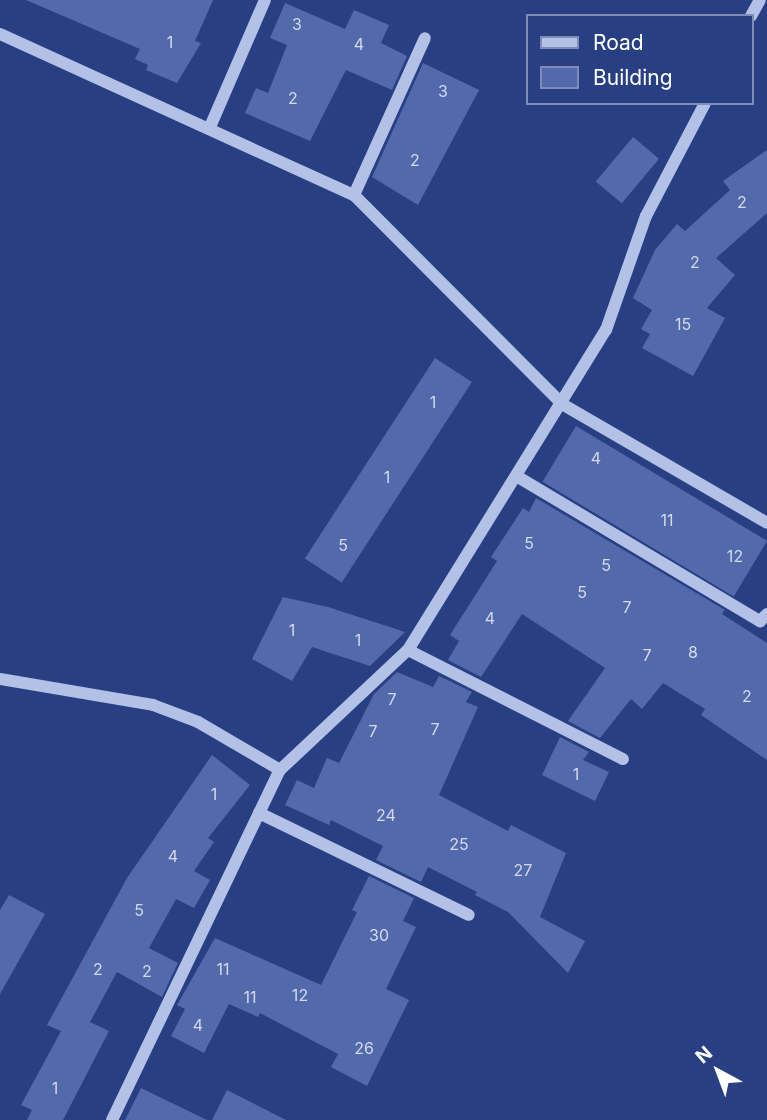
<!DOCTYPE html>
<html>
<head>
<meta charset="utf-8">
<style>
	body { margin:0 }
	#map { position:relative; width:767px; height:1120px; overflow:hidden; background:#293f84; font-family:Inter,sans-serif }
	div>[style] { position:absolute }
	[style*='--x'] { left:calc(var(--x)*1px); top:calc(var(--y)*1px); width:calc(var(--w)*1px); rotate:calc(var(--a)*1deg) }
	.building>* { inset:0; background:#5269ab; transform-origin:0 0 }
	.minor>* { height:12px; margin:-6px; padding:0 6px; transform-origin:6px; border-radius:6px; background:#b3c1e7 }
	span { translate:-50% -50%; white-space:nowrap; text-align:center; line-height:1.15; -webkit-text-stroke:7px #293f84; paint-order:stroke }
	.number-label { font-size:16px; color:#d4daea }
	.number-label span { -webkit-text-stroke-width:0 }
	.legend { position:absolute; left:526px; top:14px; width:228px; height:91px; box-sizing:border-box; background:#293f84; border:2px solid #7f8cb5; margin:0; padding:9px 12px; list-style:none; font-size:21px; color:#fff }
	.legend li { display:flex; align-items:center; gap:14px; height:35px }
	.legend b { width:35px; border:2px solid #7f8cb5 }
	.north { position:absolute; left:683px; top:1036px; width:70px; height:70px; -webkit-text-stroke:5px #293f84; paint-order:stroke; rotate:319deg; font-size:19px; font-weight:700; line-height:28px; text-align:center; color:#fff }
	.north::after { content:''; display:block; margin:auto; width:24px; height:32px; background:#fff; clip-path:polygon(50% 0,100% 100%,50% 72%,0 100%) }
</style>
</head>
<body>
<div id="map">
	<div class="building">
		<div style="clip-path:polygon(26px 0,213px 0,195px 41px,201px 43px,177px 83px,146px 70px,148px 65px,135px 59px,140px 49px)"></div>
		<div style="clip-path:polygon(285px 3px,345px 29px,354px 10px,389px 25px,381px 43px,407px 56px,392px 90px,346px 70px,310px 141px,245px 113px,256px 88px,268px 93px,287px 45px,270px 38px)"></div>
		<div style="clip-path:polygon(423px 63px,479px 90px,418px 205px,372px 177px)"></div>
		<div style="left:633px;top:137px;width:34px;height:58px;rotate:40deg"></div>
		<div style="clip-path:polygon(767px 150px,767px 213px,716px 258px,735px 275px,707px 308px,725px 318px,693px 376px,642px 348px,650px 334px,641px 329px,652px 310px,633px 298px,655px 250px,677px 224px,685px 231px,730px 190px,723px 181px)"></div>
		<div style="left:435px;top:358px;width:44px;height:239px;rotate:33deg"></div>
		<div style="left:576px;top:426px;width:223px;height:65px;rotate:31deg"></div>
		<div style="clip-path:polygon(536px 498px,725px 610px,722px 614px,767px 643px,767px 760px,701px 715px,705px 709px,663px 683px,642px 709px,631px 699px,600px 738px,568px 721px,605px 668px,522px 614px,481px 677px,448px 660px,459px 641px,450px 635px,497px 561px,491px 557px,523px 508px,529px 512px)"></div>
		<div style="clip-path:polygon(283px 597px,328px 607px,405px 632px,370px 666px,312px 647px,292px 681px,252px 659px)"></div>
		<div style="clip-path:polygon(397px 672px,433px 687px,439px 676px,472px 692px,466px 702px,478px 707px,439px 795px,508px 831px,511px 825px,566px 853px,540px 917px,585px 941px,568px 973px,508px 912px,475px 895px,477px 892px,428px 867px,421px 882px,376px 860px,383px 846px,331px 820px,329px 825px,285px 805px,297px 780px,314px 788px,327px 758px,339px 763px,374px 694px)"></div>
		<div style="clip-path:polygon(560px 737px,589px 752px,583px 760px,609px 772px,595px 801px,542px 775px)"></div>
		<div style="clip-path:polygon(212px 755px,250px 785px,208px 838px,214px 842px,194px 871px,210px 880px,194px 908px,176px 899px,149px 948px,178px 963px,162px 997px,117px 972px,90px 1022px,109px 1031px,63px 1120px,27px 1120px,32px 1110px,21px 1105px,61px 1031px,47px 1025px,127px 878px)"></div>
		<div style="clip-path:polygon(369px 876px,414px 898px,403px 921px,416px 927px,386px 989px,409px 1000px,367px 1086px,331px 1067px,338px 1054px,260px 1013px,258px 1017px,229px 1004px,204px 1053px,171px 1036px,185px 1009px,177px 1005px,215px 938px,321px 985px,357px 912px,352px 910px)"></div>
		<div style="clip-path:polygon(9px 895px,45px 914px,0 994px,0 910px)"></div>
		<div style="clip-path:polygon(141px 1088px,207px 1120px,125px 1120px)"></div>
		<div style="clip-path:polygon(227px 1090px,286px 1120px,212px 1120px)"></div>
	</div>
	<div class="minor">
		<div style="--x:751;--y:16;--w:18;--a:-61"></div>
		<div style="--x:0;--y:34;--w:389;--a:24.5"></div>
		<div style="--x:354;--y:195;--w:295;--a:45.1"></div>
		<div style="--x:562;--y:404;--w:237;--a:30.1"></div>
		<div style="--x:210;--y:127;--w:138;--a:-66.6"></div>
		<div style="--x:354;--y:195;--w:172;--a:-65.7"></div>
		<div style="--x:518;--y:477;--w:282;--a:30.8"></div>
		<div style="--x:760;--y:621;--w:10;--a:-45"></div>
		<div style="--x:408;--y:650;--w:241;--a:26.9"></div>
		<div style="--x:0;--y:679;--w:155;--a:9.6"></div>
		<div style="--x:153;--y:705;--w:48;--a:20.7"></div>
		<div style="--x:198;--y:722;--w:95;--a:30.3"></div>
		<div style="--x:259;--y:813;--w:233;--a:25.9"></div>
		<div style="--x:112;--y:1120;--w:388;--a:-64.4"></div>
		<div style="--x:280;--y:770;--w:175;--a:-43.2"></div>
		<div style="--x:408;--y:650;--w:376;--a:-58.3"></div>
		<div style="--x:606;--y:330;--w:121;--a:-70.7"></div>
		<div style="--x:646;--y:216;--w:127;--a:-62.4"></div>
	</div>
	<div class="number-label">
		<span style="left:297px;top:24px">3</span>
		<span style="left:170px;top:42px">1</span>
		<span style="left:359px;top:44px">4</span>
		<span style="left:443px;top:91px">3</span>
		<span style="left:293px;top:98px">2</span>
		<span style="left:415px;top:160px">2</span>
		<span style="left:742px;top:202px">2</span>
		<span style="left:695px;top:262px">2</span>
		<span style="left:683px;top:324px">15</span>
		<span style="left:433px;top:402px">1</span>
		<span style="left:596px;top:458px">4</span>
		<span style="left:387px;top:477px">1</span>
		<span style="left:667px;top:520px">11</span>
		<span style="left:529px;top:543px">5</span>
		<span style="left:343px;top:545px">5</span>
		<span style="left:735px;top:556px">12</span>
		<span style="left:606px;top:565px">5</span>
		<span style="left:582px;top:592px">5</span>
		<span style="left:627px;top:607px">7</span>
		<span style="left:490px;top:618px">4</span>
		<span style="left:292px;top:630px">1</span>
		<span style="left:358px;top:640px">1</span>
		<span style="left:693px;top:652px">8</span>
		<span style="left:647px;top:655px">7</span>
		<span style="left:747px;top:696px">2</span>
		<span style="left:392px;top:699px">7</span>
		<span style="left:435px;top:729px">7</span>
		<span style="left:373px;top:731px">7</span>
		<span style="left:576px;top:774px">1</span>
		<span style="left:214px;top:794px">1</span>
		<span style="left:386px;top:815px">24</span>
		<span style="left:459px;top:844px">25</span>
		<span style="left:173px;top:856px">4</span>
		<span style="left:523px;top:870px">27</span>
		<span style="left:139px;top:910px">5</span>
		<span style="left:379px;top:935px">30</span>
		<span style="left:98px;top:969px">2</span>
		<span style="left:223px;top:969px">11</span>
		<span style="left:147px;top:971px">2</span>
		<span style="left:300px;top:995px">12</span>
		<span style="left:250px;top:997px">11</span>
		<span style="left:198px;top:1025px">4</span>
		<span style="left:364px;top:1048px">26</span>
		<span style="left:55px;top:1088px">1</span>
	</div>
	<ul class="legend">
	<li><b style="height:9px;background:#b3c1e7"></b>Road</li>
	<li><b style="height:19px;background:#5269ab"></b>Building</li>
	</ul>
	<div class="north">N</div>
</div>
</body>
</html>
